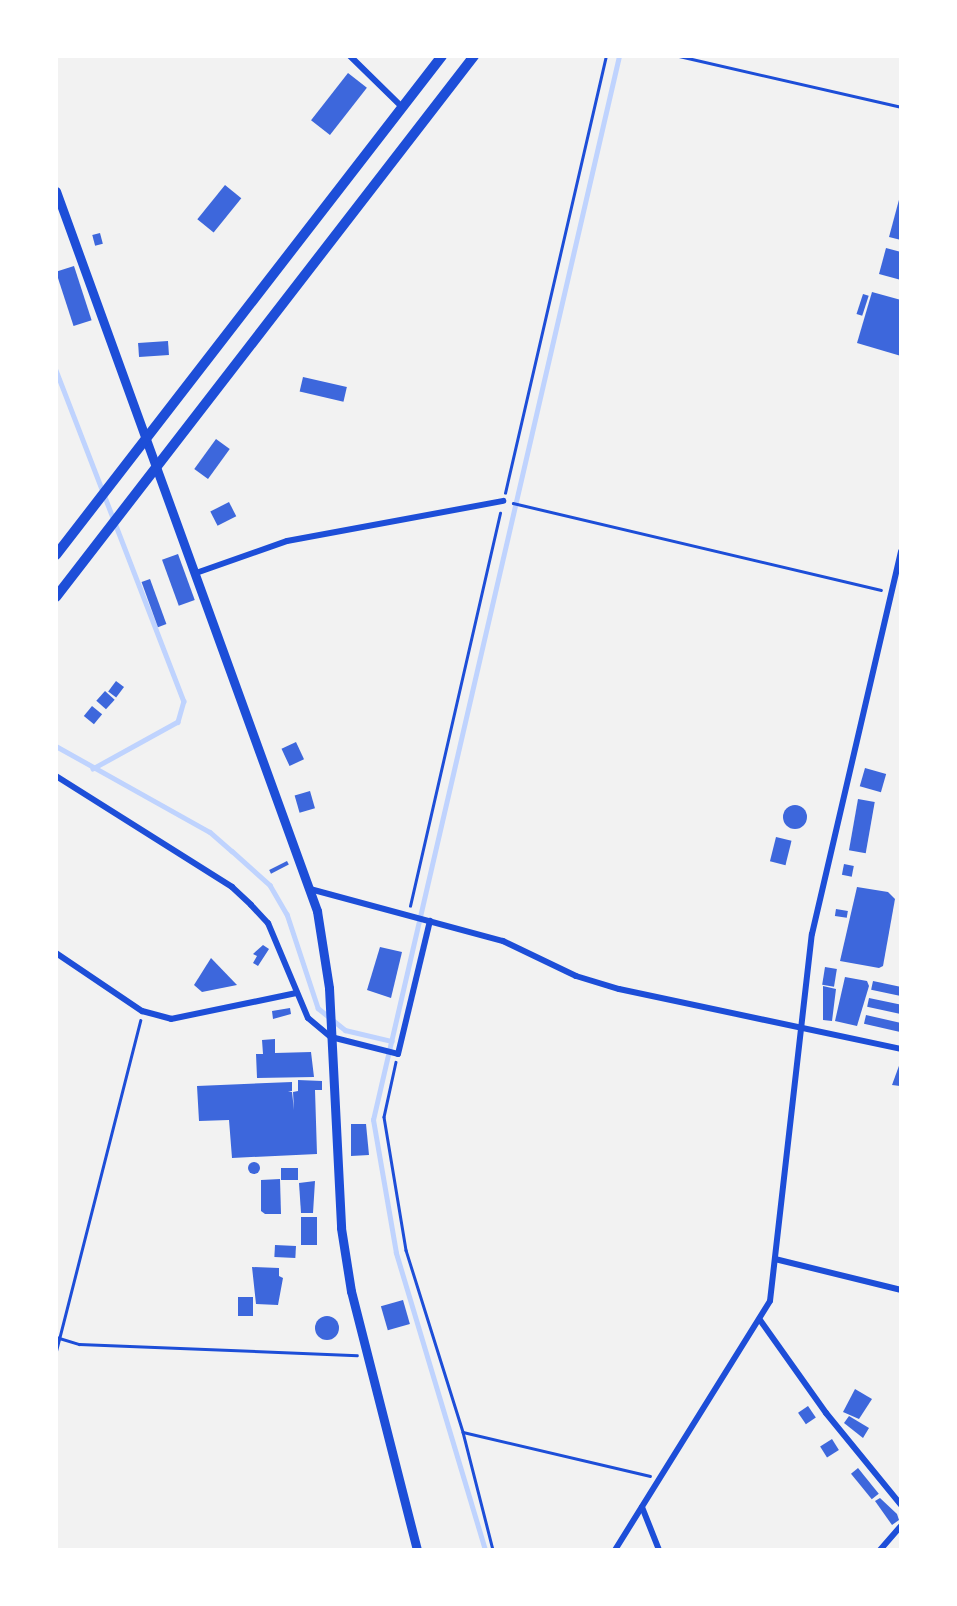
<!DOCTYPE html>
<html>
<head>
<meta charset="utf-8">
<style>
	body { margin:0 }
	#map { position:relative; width:957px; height:1606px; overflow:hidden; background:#f2f2f2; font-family:Inter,sans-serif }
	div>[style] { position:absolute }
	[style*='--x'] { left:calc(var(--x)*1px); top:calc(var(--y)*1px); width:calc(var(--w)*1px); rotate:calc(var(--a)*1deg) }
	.stream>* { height:4.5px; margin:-2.25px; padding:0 2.25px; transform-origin:2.25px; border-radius:2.25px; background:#bfd3fe }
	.building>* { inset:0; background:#3d67dc; transform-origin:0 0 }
	.round { border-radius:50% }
	.path>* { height:2.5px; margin:-1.25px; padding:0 1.25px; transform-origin:1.25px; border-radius:1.25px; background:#1d4ed8 }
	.minor>* { height:6px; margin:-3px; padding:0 3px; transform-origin:3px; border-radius:3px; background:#1d4ed8 }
	.secondary>* { height:9px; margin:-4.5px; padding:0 4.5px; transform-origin:4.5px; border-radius:4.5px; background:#1d4ed8 }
	.trunk>* { height:10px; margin:-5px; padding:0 5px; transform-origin:5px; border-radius:5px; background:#1d4ed8 }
	span { translate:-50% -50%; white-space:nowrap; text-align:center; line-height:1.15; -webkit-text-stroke:5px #fff; paint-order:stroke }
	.frame { position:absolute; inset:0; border:58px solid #fff; pointer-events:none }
</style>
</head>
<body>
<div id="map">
	<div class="stream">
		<div style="--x:56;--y:370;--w:355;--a:68.9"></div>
		<div style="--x:184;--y:701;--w:22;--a:106"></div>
		<div style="--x:178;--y:722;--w:97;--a:151.1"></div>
		<div style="--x:56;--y:746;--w:176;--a:29.2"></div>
		<div style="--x:210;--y:832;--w:29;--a:41"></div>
		<div style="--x:232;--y:851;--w:51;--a:41.8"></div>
		<div style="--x:270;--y:885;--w:34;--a:60"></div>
		<div style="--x:287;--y:914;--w:99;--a:71.7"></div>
		<div style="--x:318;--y:1008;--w:35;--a:39"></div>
		<div style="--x:345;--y:1030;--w:48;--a:13.2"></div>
		<div style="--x:485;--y:1550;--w:310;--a:-106.7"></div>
		<div style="--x:396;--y:1253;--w:135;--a:-99.8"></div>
		<div style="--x:373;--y:1120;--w:1092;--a:-76.98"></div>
	</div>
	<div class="building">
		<div style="left:348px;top:73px;width:24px;height:60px;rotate:38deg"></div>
		<div style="left:225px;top:185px;width:21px;height:44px;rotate:39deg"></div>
		<div style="clip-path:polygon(900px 196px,901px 196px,901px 240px,889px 237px)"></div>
		<div style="left:100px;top:233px;width:11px;height:8px;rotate:75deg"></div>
		<div style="clip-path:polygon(886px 248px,901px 252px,901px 280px,879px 274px)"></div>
		<div style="left:74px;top:266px;width:57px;height:19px;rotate:72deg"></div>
		<div style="clip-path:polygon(872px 292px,901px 300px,901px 356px,857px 343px)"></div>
		<div style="left:863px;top:294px;width:6px;height:21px;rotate:18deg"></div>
		<div style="left:168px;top:341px;width:14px;height:30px;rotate:86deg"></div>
		<div style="left:303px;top:377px;width:45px;height:15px;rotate:13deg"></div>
		<div style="left:216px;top:439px;width:17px;height:37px;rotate:36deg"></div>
		<div style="left:229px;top:502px;width:16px;height:21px;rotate:63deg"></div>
		<div style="left:178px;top:554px;width:49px;height:17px;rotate:70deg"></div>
		<div style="left:150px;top:579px;width:48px;height:9px;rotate:70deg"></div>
		<div style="left:116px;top:681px;width:10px;height:13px;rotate:37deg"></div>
		<div style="left:105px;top:691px;width:13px;height:13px;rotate:42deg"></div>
		<div style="left:92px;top:706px;width:13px;height:13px;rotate:39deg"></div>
		<div style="left:296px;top:742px;width:19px;height:16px;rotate:65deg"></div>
		<div style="left:865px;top:768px;width:22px;height:19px;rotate:16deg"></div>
		<div style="left:310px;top:791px;width:18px;height:16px;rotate:74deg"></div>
		<div style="left:858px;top:799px;width:17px;height:52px;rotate:10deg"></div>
		<div class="round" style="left:783px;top:805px;width:24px;height:24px"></div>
		<div style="left:776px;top:837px;width:16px;height:25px;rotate:14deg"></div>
		<div style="left:287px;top:861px;width:4px;height:20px;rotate:63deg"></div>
		<div style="left:844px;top:864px;width:10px;height:11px;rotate:11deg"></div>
		<div style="clip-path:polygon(857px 887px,888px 892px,895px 899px,883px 966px,879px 968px,840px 961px)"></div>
		<div style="left:836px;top:909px;width:12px;height:7px;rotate:9deg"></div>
		<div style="clip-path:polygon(263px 945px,269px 949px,258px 966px,253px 963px,257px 956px,253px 954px)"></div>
		<div style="clip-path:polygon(380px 947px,402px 952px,391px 998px,367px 990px)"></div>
		<div style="clip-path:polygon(211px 958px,237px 985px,202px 992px,194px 985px)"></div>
		<div style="left:825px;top:967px;width:12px;height:18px;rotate:9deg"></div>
		<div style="clip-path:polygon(845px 977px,867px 981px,869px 986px,857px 1026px,835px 1021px)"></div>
		<div style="left:873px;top:981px;width:29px;height:9px;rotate:12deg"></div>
		<div style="clip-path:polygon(823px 986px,836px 989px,832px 1021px,823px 1020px)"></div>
		<div style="left:869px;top:998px;width:33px;height:9px;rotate:12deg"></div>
		<div style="clip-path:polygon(290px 1008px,291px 1014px,273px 1019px,272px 1011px)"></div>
		<div style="left:866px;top:1015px;width:36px;height:9px;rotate:13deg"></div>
		<div style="clip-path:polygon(275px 1039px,275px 1053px,311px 1052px,314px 1077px,257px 1078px,256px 1054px,263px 1054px,262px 1040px)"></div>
		<div style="clip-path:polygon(900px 1063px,901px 1082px,900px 1086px,892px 1085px)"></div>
		<div style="clip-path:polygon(298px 1080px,322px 1081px,322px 1090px,315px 1090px,317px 1154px,232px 1158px,229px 1120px,199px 1121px,197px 1086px,292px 1082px,292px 1091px,288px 1091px,292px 1092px,294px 1110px,293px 1092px,298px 1091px)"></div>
		<div style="clip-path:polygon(351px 1124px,366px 1124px,369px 1155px,351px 1156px)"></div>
		<div class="round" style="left:248px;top:1162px;width:12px;height:12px"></div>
		<div style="left:281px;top:1168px;width:17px;height:12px"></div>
		<div style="clip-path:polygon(280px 1179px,281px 1214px,265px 1214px,261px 1211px,261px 1180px)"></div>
		<div style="clip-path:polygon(315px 1181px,313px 1213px,301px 1213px,299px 1183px)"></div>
		<div style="left:301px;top:1217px;width:16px;height:28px"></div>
		<div style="left:275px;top:1245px;width:21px;height:12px;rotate:3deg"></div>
		<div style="clip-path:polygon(252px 1267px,279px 1268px,279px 1276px,283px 1278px,278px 1305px,256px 1304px)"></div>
		<div style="left:238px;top:1297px;width:15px;height:19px"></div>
		<div style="left:403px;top:1300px;width:25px;height:23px;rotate:74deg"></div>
		<div class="round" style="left:315px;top:1316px;width:24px;height:24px"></div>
		<div style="clip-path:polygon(855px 1389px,872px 1399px,859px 1419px,843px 1412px)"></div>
		<div style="left:808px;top:1406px;width:14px;height:12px;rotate:56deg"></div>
		<div style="clip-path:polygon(849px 1416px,869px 1428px,863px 1438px,844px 1423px)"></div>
		<div style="left:832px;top:1439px;width:13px;height:14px;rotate:58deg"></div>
		<div style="left:858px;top:1468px;width:33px;height:9px;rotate:51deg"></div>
		<div style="clip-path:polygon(880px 1498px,897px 1514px,899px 1520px,892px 1525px,875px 1501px)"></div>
	</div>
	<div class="path">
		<div style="--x:679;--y:56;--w:228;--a:12.9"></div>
		<div style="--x:505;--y:493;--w:449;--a:-77"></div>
		<div style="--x:513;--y:503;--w:378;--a:13.3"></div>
		<div style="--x:410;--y:906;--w:403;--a:-77.1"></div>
		<div style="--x:396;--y:1062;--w:56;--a:102.3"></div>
		<div style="--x:384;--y:1117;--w:135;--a:80.6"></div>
		<div style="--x:406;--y:1250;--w:191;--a:72.6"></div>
		<div style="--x:463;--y:1432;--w:192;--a:13.2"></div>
		<div style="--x:56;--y:1337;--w:24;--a:17"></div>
		<div style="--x:79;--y:1344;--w:278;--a:2.3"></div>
		<div style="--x:56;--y:1351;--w:341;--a:-75.7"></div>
		<div style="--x:463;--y:1432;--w:122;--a:75.7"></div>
	</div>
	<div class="minor">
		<div style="--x:350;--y:56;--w:73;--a:44.4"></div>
		<div style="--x:196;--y:573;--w:96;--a:-19.4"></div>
		<div style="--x:287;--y:541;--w:220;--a:-10.5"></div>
		<div style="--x:56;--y:776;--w:208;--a:32.2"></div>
		<div style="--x:232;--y:887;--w:26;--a:43"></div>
		<div style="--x:251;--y:905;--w:25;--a:47"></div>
		<div style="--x:268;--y:923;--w:103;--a:67.2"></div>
		<div style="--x:308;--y:1018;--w:30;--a:40"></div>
		<div style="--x:331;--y:1037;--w:69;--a:14.2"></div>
		<div style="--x:398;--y:1054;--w:137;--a:-76.5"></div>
		<div style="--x:310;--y:889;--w:200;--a:15.1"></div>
		<div style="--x:503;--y:941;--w:81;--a:25.6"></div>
		<div style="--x:576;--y:976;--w:45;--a:16.8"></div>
		<div style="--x:619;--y:989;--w:288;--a:12"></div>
		<div style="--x:56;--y:953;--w:104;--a:34"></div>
		<div style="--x:142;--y:1011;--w:30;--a:15"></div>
		<div style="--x:171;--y:1019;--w:128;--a:-11.7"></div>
		<div style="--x:775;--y:1259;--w:130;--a:13.8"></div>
		<div style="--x:760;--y:1320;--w:114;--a:54.6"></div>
		<div style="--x:826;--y:1413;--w:119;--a:50.8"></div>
		<div style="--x:642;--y:1507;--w:46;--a:68.4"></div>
		<div style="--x:615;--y:1550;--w:293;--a:-58.1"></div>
		<div style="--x:770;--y:1301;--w:369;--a:-83.5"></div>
		<div style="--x:812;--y:934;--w:393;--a:-76.9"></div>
		<div style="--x:880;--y:1550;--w:32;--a:-49"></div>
	</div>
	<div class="secondary">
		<div style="--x:56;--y:191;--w:766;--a:70.07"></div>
		<div style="--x:317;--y:911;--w:78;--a:81.1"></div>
		<div style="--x:329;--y:988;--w:240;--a:87.1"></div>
		<div style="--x:341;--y:1228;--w:64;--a:81"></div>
		<div style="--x:351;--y:1291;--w:267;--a:75.7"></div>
	</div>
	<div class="trunk">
		<div style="--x:56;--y:555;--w:631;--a:-52.28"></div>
		<div style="--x:56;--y:597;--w:684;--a:-52.31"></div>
	</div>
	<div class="frame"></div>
</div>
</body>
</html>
